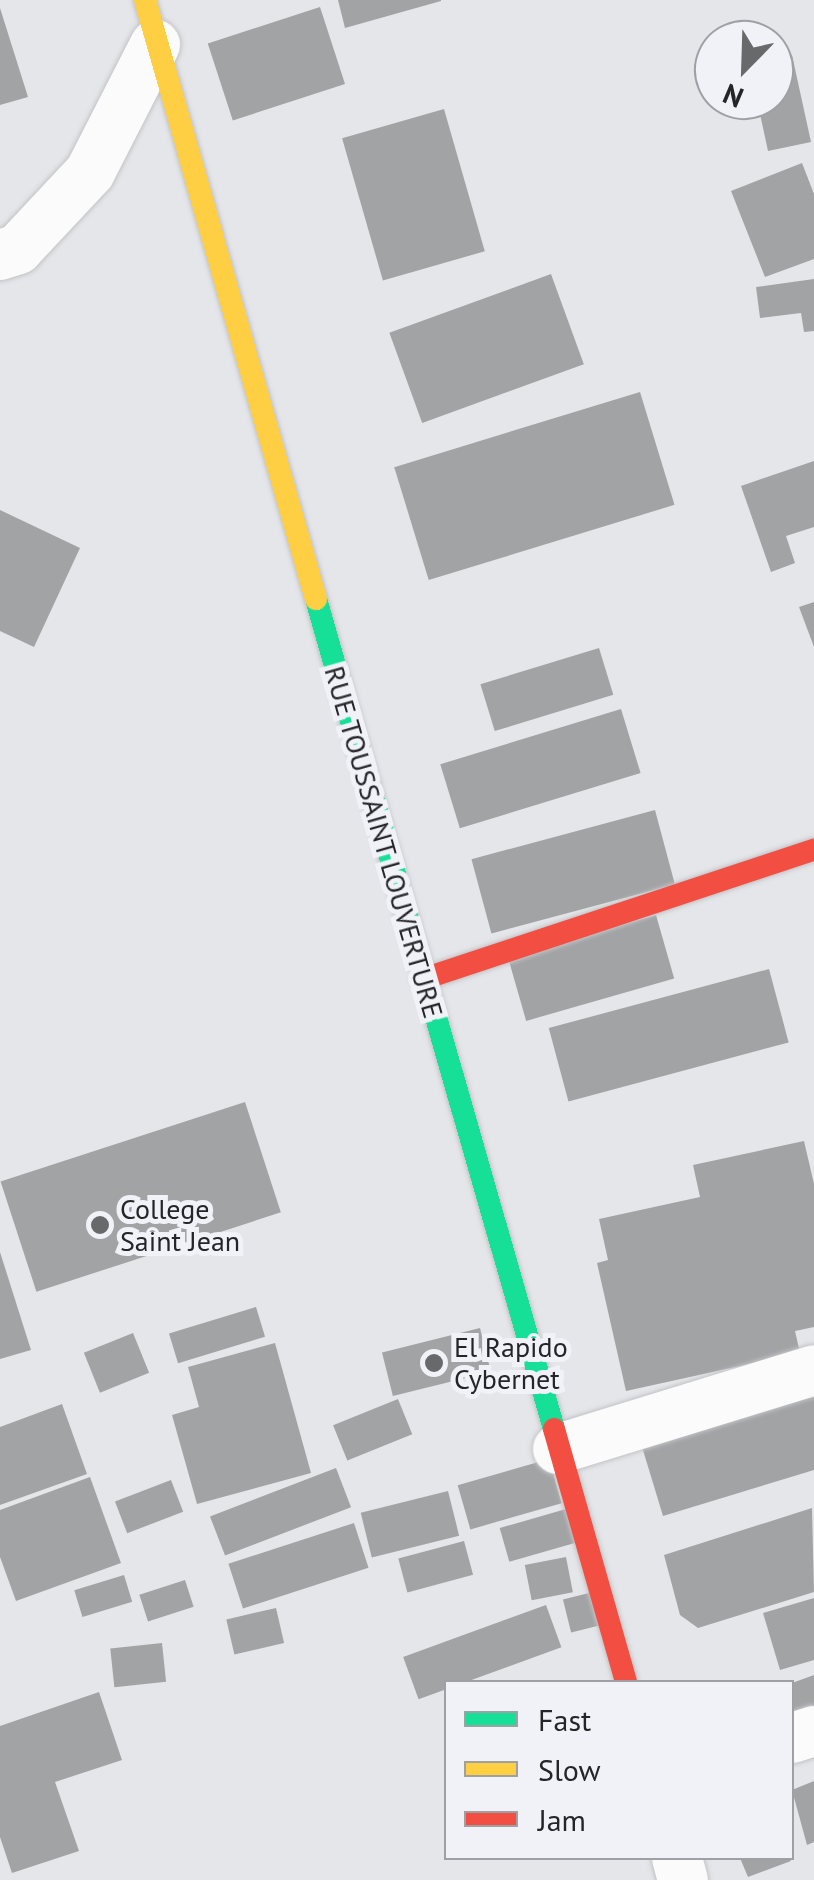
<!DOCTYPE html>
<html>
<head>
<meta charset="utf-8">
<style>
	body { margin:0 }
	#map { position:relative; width:814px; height:1880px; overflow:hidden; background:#e5e6e9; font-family:"PT Sans",sans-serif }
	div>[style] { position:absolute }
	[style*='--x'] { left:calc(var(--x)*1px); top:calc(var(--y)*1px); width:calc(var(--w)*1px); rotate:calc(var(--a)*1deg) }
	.building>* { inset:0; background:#a2a3a5; transform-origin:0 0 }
	.roads { filter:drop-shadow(0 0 2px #c3c3c6) drop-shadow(0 0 2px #c3c3c6) }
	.street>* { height:50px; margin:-25px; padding:0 25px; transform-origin:25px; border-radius:25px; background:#fbfbfc }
	.fast>* { height:22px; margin:-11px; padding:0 11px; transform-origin:11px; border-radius:11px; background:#16e098 }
	.slow>* { height:22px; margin:-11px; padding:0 11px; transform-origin:11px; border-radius:11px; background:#ffcf43 }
	.jam>* { height:22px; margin:-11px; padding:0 11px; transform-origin:11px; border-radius:11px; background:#f24e42 }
	.dots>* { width:28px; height:28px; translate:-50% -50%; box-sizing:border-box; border:5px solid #f1f2f8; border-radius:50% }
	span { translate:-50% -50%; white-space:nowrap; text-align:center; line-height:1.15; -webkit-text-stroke:10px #f1f2f8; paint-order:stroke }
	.street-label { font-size:28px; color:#252527 }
	.poi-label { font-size:28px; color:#252527 }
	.left { translate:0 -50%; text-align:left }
	.legend { position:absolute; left:444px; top:1680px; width:350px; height:180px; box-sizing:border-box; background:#f1f2f8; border:2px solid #9fa0a4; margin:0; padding:12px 18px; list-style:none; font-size:30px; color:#252527 }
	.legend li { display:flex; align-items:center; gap:20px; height:50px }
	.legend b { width:50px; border:2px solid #9fa0a4 }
	.north { position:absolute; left:694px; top:20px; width:100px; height:100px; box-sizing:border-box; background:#f1f2f8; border:2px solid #9fa0a4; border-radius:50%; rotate:203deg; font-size:28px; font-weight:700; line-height:40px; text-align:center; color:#252527 }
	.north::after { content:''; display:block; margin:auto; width:35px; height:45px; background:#68696b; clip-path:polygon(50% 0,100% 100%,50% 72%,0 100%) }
</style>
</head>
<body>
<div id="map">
	<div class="building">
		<div style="clip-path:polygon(338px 0,441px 0,441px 1px,345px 28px)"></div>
		<div style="left:320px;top:7px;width:81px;height:118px;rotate:72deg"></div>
		<div style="clip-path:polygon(0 8px,28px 97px,0 105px)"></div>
		<div style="clip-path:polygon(792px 55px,811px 142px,768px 151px,757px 100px,774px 100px,774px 59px)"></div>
		<div style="left:444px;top:109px;width:148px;height:106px;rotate:74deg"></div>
		<div style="clip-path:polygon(802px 163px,814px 194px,814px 259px,765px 277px,731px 191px)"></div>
		<div style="left:551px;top:274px;width:96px;height:172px;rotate:70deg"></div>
		<div style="clip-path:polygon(814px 279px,814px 331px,804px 332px,801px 313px,760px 318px,756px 287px)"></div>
		<div style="left:640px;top:392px;width:118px;height:257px;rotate:73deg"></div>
		<div style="clip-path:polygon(814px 461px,814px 527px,786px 536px,795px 563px,771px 572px,741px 486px)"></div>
		<div style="clip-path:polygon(0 510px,80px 548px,34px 647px,0 631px)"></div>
		<div style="clip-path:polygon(814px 602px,814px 647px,799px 607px)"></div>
		<div style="left:599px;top:648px;width:49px;height:124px;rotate:73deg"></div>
		<div style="left:621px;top:709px;width:67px;height:189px;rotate:73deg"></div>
		<div style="left:655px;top:810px;width:77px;height:190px;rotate:75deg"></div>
		<div style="left:656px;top:915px;width:66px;height:154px;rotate:74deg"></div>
		<div style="left:769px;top:969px;width:76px;height:228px;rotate:75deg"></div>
		<div style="left:245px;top:1102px;width:116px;height:257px;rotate:72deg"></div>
		<div style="clip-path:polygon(804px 1141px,814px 1184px,814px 1327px,795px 1331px,800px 1353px,626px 1391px,597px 1263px,608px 1260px,599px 1219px,700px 1197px,693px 1165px)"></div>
		<div style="clip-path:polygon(0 1252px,31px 1350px,0 1359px)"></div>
		<div style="left:256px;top:1307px;width:31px;height:91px;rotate:73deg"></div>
		<div style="left:480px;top:1328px;width:45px;height:101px;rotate:76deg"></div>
		<div style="left:133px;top:1333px;width:43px;height:53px;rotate:68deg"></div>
		<div style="clip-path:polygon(275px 1343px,311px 1473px,197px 1504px,172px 1415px,199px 1407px,188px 1367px)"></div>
		<div style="clip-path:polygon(814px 1372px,814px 1470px,663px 1516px,636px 1427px)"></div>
		<div style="left:398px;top:1399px;width:38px;height:70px;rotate:68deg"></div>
		<div style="clip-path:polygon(62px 1404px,87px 1474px,0 1505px,0 1427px)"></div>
		<div style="left:549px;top:1459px;width:46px;height:95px;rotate:74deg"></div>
		<div style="left:336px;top:1468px;width:42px;height:135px;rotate:69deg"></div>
		<div style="clip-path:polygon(90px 1477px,121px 1563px,16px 1601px,0 1557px,0 1510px)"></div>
		<div style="left:171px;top:1480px;width:34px;height:60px;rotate:69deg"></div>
		<div style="left:448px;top:1491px;width:46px;height:90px;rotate:76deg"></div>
		<div style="clip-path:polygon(812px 1508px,814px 1592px,698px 1628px,680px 1615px,664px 1555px)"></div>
		<div style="left:566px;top:1509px;width:35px;height:69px;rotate:74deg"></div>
		<div style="left:354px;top:1523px;width:47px;height:132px;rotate:72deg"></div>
		<div style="left:464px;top:1541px;width:35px;height:68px;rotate:75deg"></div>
		<div style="left:566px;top:1557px;width:36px;height:42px;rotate:79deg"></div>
		<div style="left:124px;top:1575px;width:28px;height:52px;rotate:73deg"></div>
		<div style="left:185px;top:1580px;width:28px;height:48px;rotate:72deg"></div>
		<div style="left:593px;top:1592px;width:34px;height:31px;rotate:76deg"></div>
		<div style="clip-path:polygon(814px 1598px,814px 1660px,780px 1670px,763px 1613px)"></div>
		<div style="left:546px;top:1605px;width:45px;height:152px;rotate:70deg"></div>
		<div style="left:276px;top:1608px;width:36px;height:51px;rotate:77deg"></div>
		<div style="left:162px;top:1643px;width:39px;height:52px;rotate:84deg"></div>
		<div style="clip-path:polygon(814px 1675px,814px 1729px,792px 1737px,792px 1683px)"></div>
		<div style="clip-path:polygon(99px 1692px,122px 1760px,55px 1782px,79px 1851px,12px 1873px,0 1837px,0 1726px)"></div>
		<div style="clip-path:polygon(814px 1781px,814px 1842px,807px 1845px,792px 1790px)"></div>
		<div style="clip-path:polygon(740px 1858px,789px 1858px,791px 1861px,748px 1877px)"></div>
	</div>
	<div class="roads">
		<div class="street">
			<div style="--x:0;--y:255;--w:19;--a:-18"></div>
			<div style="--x:18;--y:249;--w:105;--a:-46.9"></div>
			<div style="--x:90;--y:172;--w:143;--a:-62.9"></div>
			<div style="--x:558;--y:1449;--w:268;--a:-17.1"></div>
			<div style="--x:792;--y:1738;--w:23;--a:-18"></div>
			<div style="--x:677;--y:1858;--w:23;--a:75"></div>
		</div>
		<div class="fast">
			<div style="--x:316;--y:599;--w:863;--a:74"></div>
		</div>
		<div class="slow">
			<div style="--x:145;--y:0;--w:623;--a:74.07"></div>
		</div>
		<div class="jam">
			<div style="--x:423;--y:979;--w:412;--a:-18.3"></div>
			<div style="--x:554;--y:1429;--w:263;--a:74.1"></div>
		</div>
	</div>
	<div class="dots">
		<div style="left:100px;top:1225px;background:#68696b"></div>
		<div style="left:434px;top:1363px;background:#68696b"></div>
	</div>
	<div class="street-label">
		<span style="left:384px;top:842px;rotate:74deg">RUE TOUSSAINT LOUVERTURE</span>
	</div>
	<div class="poi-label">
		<span class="left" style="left:120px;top:1225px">College<br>Saint Jean</span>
		<span class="left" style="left:454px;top:1363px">El Rapido<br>Cybernet</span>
	</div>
	<ul class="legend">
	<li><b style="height:12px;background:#16e098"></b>Fast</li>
	<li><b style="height:12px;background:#ffcf43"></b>Slow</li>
	<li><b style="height:12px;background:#f24e42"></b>Jam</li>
	</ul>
	<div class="north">N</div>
</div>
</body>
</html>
